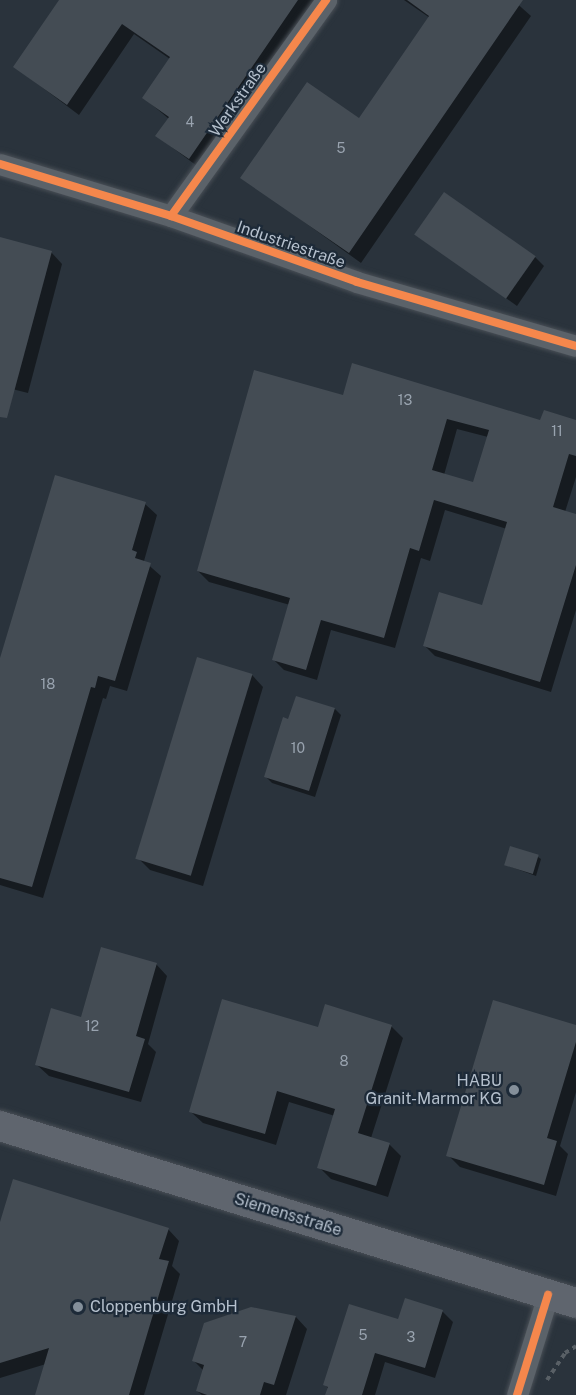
<!DOCTYPE html>
<html>
<head>
<meta charset="utf-8">
<style>
	body { margin:0 }
	#map { position:relative; width:576px; height:1395px; overflow:hidden; background:#2a333c; font-family:"Public Sans",sans-serif }
	div>[style] { position:absolute }
	[style*='--x'] { left:calc(var(--x)*1px); top:calc(var(--y)*1px); width:calc(var(--w)*1px); rotate:calc(var(--a)*1deg) }
	.shadow>* { inset:0; background:#0007 }
	.building>* { inset:0; background:#444c54; transform-origin:0 0 }
	.path>* { height:4px; margin-top:-2px; transform-origin:0; background:repeating-linear-gradient(90deg,#596066 0 4.5px,transparent 0 9px) }
	.roads { filter:drop-shadow(0 0 2px #494f56) drop-shadow(0 0 2px #494f56) }
	.street>* { height:21px; margin:-10.5px; padding:0 10.5px; transform-origin:10.5px; border-radius:10.5px; background:#5b6269 }
	.secondary>* { height:30px; margin:-15px; padding:0 15px; transform-origin:15px; border-radius:15px; background:#5f656e }
	.cycleway>* { height:8px; margin:-4px; padding:0 4px; transform-origin:4px; border-radius:4px; background:#f5874c }
	.dots>* { width:16px; height:16px; translate:-50% -50%; box-sizing:border-box; border:3px solid #1d2a38; border-radius:50% }
	span { translate:-50% -50%; white-space:nowrap; text-align:center; line-height:1.15; -webkit-text-stroke:4.5px #1d2a38; paint-order:stroke }
	.number-label { font-size:14px; color:#99a3af }
	.number-label span { -webkit-text-stroke-width:0 }
	.street-label { font-size:16px; color:#b5c0cd }
	.poi-label { font-size:16px; color:#b5c0cd }
	.right { translate:-100% -50%; text-align:right }
	.left { translate:0 -50%; text-align:left }
</style>
</head>
<body>
<div id="map">
	<div class="shadow">
		<div style="clip-path:polygon(61px 0,317px 0,201px 169px,157px 136px,169px 119px,144px 98px,170px 59px,134px 34px,79px 115px,15px 67px)"></div>
		<div style="clip-path:polygon(404px 0,513px 0,531px 16px,361px 263px,242px 177px,359px 120px,430px 18px)"></div>
		<div style="clip-path:polygon(416px 234px,535px 257px,544px 266px,517px 306px)"></div>
		<div style="clip-path:polygon(0 238px,51px 252px,62px 264px,28px 393px,0 386px)"></div>
		<div style="clip-path:polygon(evenodd,344px 397px,541px 422px,576px 422px,576px 477px,565px 512px,576px 515px,576px 610px,551px 692px,435px 656px,424px 645px,483px 607px,507px 529px,445px 510px,430px 561px,421px 558px,395px 648px,331px 630px,317px 680px,284px 670px,274px 660px,290px 605px,209px 582px,198px 571px,344px 397px,457px 429px,488px 437px,474px 484px,444px 475px,457px 429px)"></div>
		<div style="clip-path:polygon(145px 504px,157px 515px,144px 561px,161px 576px,127px 691px,110px 686px,106px 699px,103px 698px,43px 898px,0 885px,0 663px)"></div>
		<div style="clip-path:polygon(252px 675px,263px 687px,203px 886px,150px 870px,138px 858px)"></div>
		<div style="clip-path:polygon(335px 709px,341px 715px,315px 797px,272px 783px,266px 777px,289px 721px)"></div>
		<div style="clip-path:polygon(538px 857px,541px 859px,536px 876px,506px 865px)"></div>
		<div style="clip-path:polygon(156px 964px,167px 976px,148px 1044px,156px 1052px,141px 1102px,49px 1076px,37px 1065px,83px 1018px)"></div>
		<div style="clip-path:polygon(391px 1026px,403px 1038px,371px 1138px,389px 1144px,401px 1156px,388px 1197px,331px 1179px,319px 1167px,335px 1116px,289px 1102px,276px 1145px,203px 1123px,191px 1112px,319px 1028px)"></div>
		<div style="clip-path:polygon(576px 1027px,576px 1092px,560px 1146px,568px 1154px,556px 1196px,460px 1167px,448px 1155px)"></div>
		<div style="clip-path:polygon(0 1227px,168px 1229px,179px 1241px,172px 1266px,180px 1274px,144px 1395px,37px 1395px,46px 1364px,0 1378px)"></div>
		<div style="clip-path:polygon(406px 1300px,443px 1312px,453px 1322px,435px 1378px,385px 1362px,375px 1395px,327px 1395px,329px 1389px,325px 1385px,399px 1321px)"></div>
		<div style="clip-path:polygon(296px 1317px,307px 1329px,286px 1395px,202px 1395px,197px 1391px,204px 1371px,194px 1361px)"></div>
	</div>
	<div class="building">
		<div style="clip-path:polygon(59px 0,298px 0,189px 159px,155px 136px,169px 117px,142px 98px,170px 57px,122px 24px,67px 105px,13px 67px)"></div>
		<div style="clip-path:polygon(407px 0,523px 0,349px 253px,240px 178px,307px 82px,359px 118px,429px 16px)"></div>
		<div style="left:444px;top:192px;width:112px;height:52px;rotate:35deg"></div>
		<div style="clip-path:polygon(0 237px,52px 251px,7px 418px,0 417px)"></div>
		<div style="clip-path:polygon(evenodd,352px 363px,540px 420px,544px 410px,576px 420px,576px 456px,569px 454px,553px 507px,576px 514px,576px 565px,540px 682px,423px 646px,439px 592px,482px 605px,507px 522px,434px 500px,419px 551px,410px 548px,384px 638px,321px 620px,306px 670px,272px 660px,290px 598px,197px 571px,254px 370px,343px 395px,352px 363px,447px 419px,489px 430px,473px 482px,432px 470px,447px 419px)"></div>
		<div style="clip-path:polygon(55px 475px,146px 502px,132px 550px,137px 552px,135px 558px,151px 563px,115px 681px,98px 676px,95px 688px,91px 687px,32px 887px,0 878px,0 658px)"></div>
		<div style="left:197px;top:657px;width:58px;height:211px;rotate:17deg"></div>
		<div style="clip-path:polygon(296px 696px,335px 708px,309px 791px,264px 777px,283px 717px,288px 719px)"></div>
		<div style="left:510px;top:846px;width:30px;height:20px;rotate:17deg"></div>
		<div style="clip-path:polygon(101px 947px,157px 963px,136px 1036px,145px 1039px,129px 1092px,35px 1065px,51px 1008px,81px 1017px)"></div>
		<div style="clip-path:polygon(222px 999px,318px 1027px,325px 1004px,392px 1025px,358px 1133px,390px 1143px,376px 1186px,317px 1168px,335px 1109px,277px 1091px,265px 1134px,189px 1112px)"></div>
		<div style="clip-path:polygon(493px 1000px,576px 1025px,576px 1042px,547px 1138px,557px 1141px,544px 1185px,446px 1156px)"></div>
		<div style="clip-path:polygon(13px 1179px,169px 1228px,159px 1259px,169px 1261px,129px 1395px,35px 1395px,49px 1348px,0 1363px,0 1222px)"></div>
		<div style="clip-path:polygon(405px 1298px,443px 1310px,425px 1368px,375px 1353px,362px 1395px,325px 1395px,328px 1387px,323px 1385px,349px 1304px,398px 1319px)"></div>
		<div style="clip-path:polygon(251px 1307px,296px 1316px,274px 1385px,264px 1382px,260px 1395px,207px 1395px,196px 1391px,204px 1365px,192px 1361px,204px 1323px)"></div>
	</div>
	<div class="path">
		<div style="--x:547;--y:1380;--w:32;--a:-56"></div>
		<div style="--x:565;--y:1353;--w:13;--a:-32"></div>
	</div>
	<div class="roads">
		<div class="street">
			<div style="--x:0;--y:164;--w:179;--a:16.9"></div>
			<div style="--x:171;--y:216;--w:197;--a:19.5"></div>
			<div style="--x:357;--y:282;--w:228;--a:16.3"></div>
			<div style="--x:171;--y:216;--w:266;--a:-54.3"></div>
			<div style="--x:517;--y:1395;--w:105;--a:-72.8"></div>
		</div>
		<div class="secondary">
			<div style="--x:0;--y:1126;--w:603;--a:17.08"></div>
		</div>
	</div>
	<div class="cycleway">
		<div style="--x:0;--y:164;--w:179;--a:16.9"></div>
		<div style="--x:171;--y:216;--w:197;--a:19.5"></div>
		<div style="--x:357;--y:282;--w:228;--a:16.3"></div>
		<div style="--x:171;--y:216;--w:266;--a:-54.3"></div>
		<div style="--x:517;--y:1395;--w:105;--a:-72.8"></div>
	</div>
	<div class="dots">
		<div style="left:514px;top:1090px;background:#848f9a"></div>
		<div style="left:78px;top:1307px;background:#848f9a"></div>
	</div>
	<div class="number-label">
		<span style="left:190px;top:122px">4</span>
		<span style="left:341px;top:148px">5</span>
		<span style="left:405px;top:400px">13</span>
		<span style="left:557px;top:431px">11</span>
		<span style="left:48px;top:684px">18</span>
		<span style="left:298px;top:748px">10</span>
		<span style="left:92px;top:1026px">12</span>
		<span style="left:344px;top:1061px">8</span>
		<span style="left:363px;top:1335px">5</span>
		<span style="left:411px;top:1337px">3</span>
		<span style="left:243px;top:1342px">7</span>
	</div>
	<div class="street-label">
		<span style="left:238px;top:100px;rotate:-55deg">Werkstraße</span>
		<span style="left:291px;top:245px;rotate:19deg">Industriestraße</span>
		<span style="left:288px;top:1215px;rotate:17deg">Siemensstraße</span>
	</div>
	<div class="poi-label">
		<span class="right" style="left:502px;top:1090px">HABU<br>Granit-Marmor KG</span>
		<span class="left" style="left:90px;top:1307px">Cloppenburg GmbH</span>
	</div>
</div>
</body>
</html>
